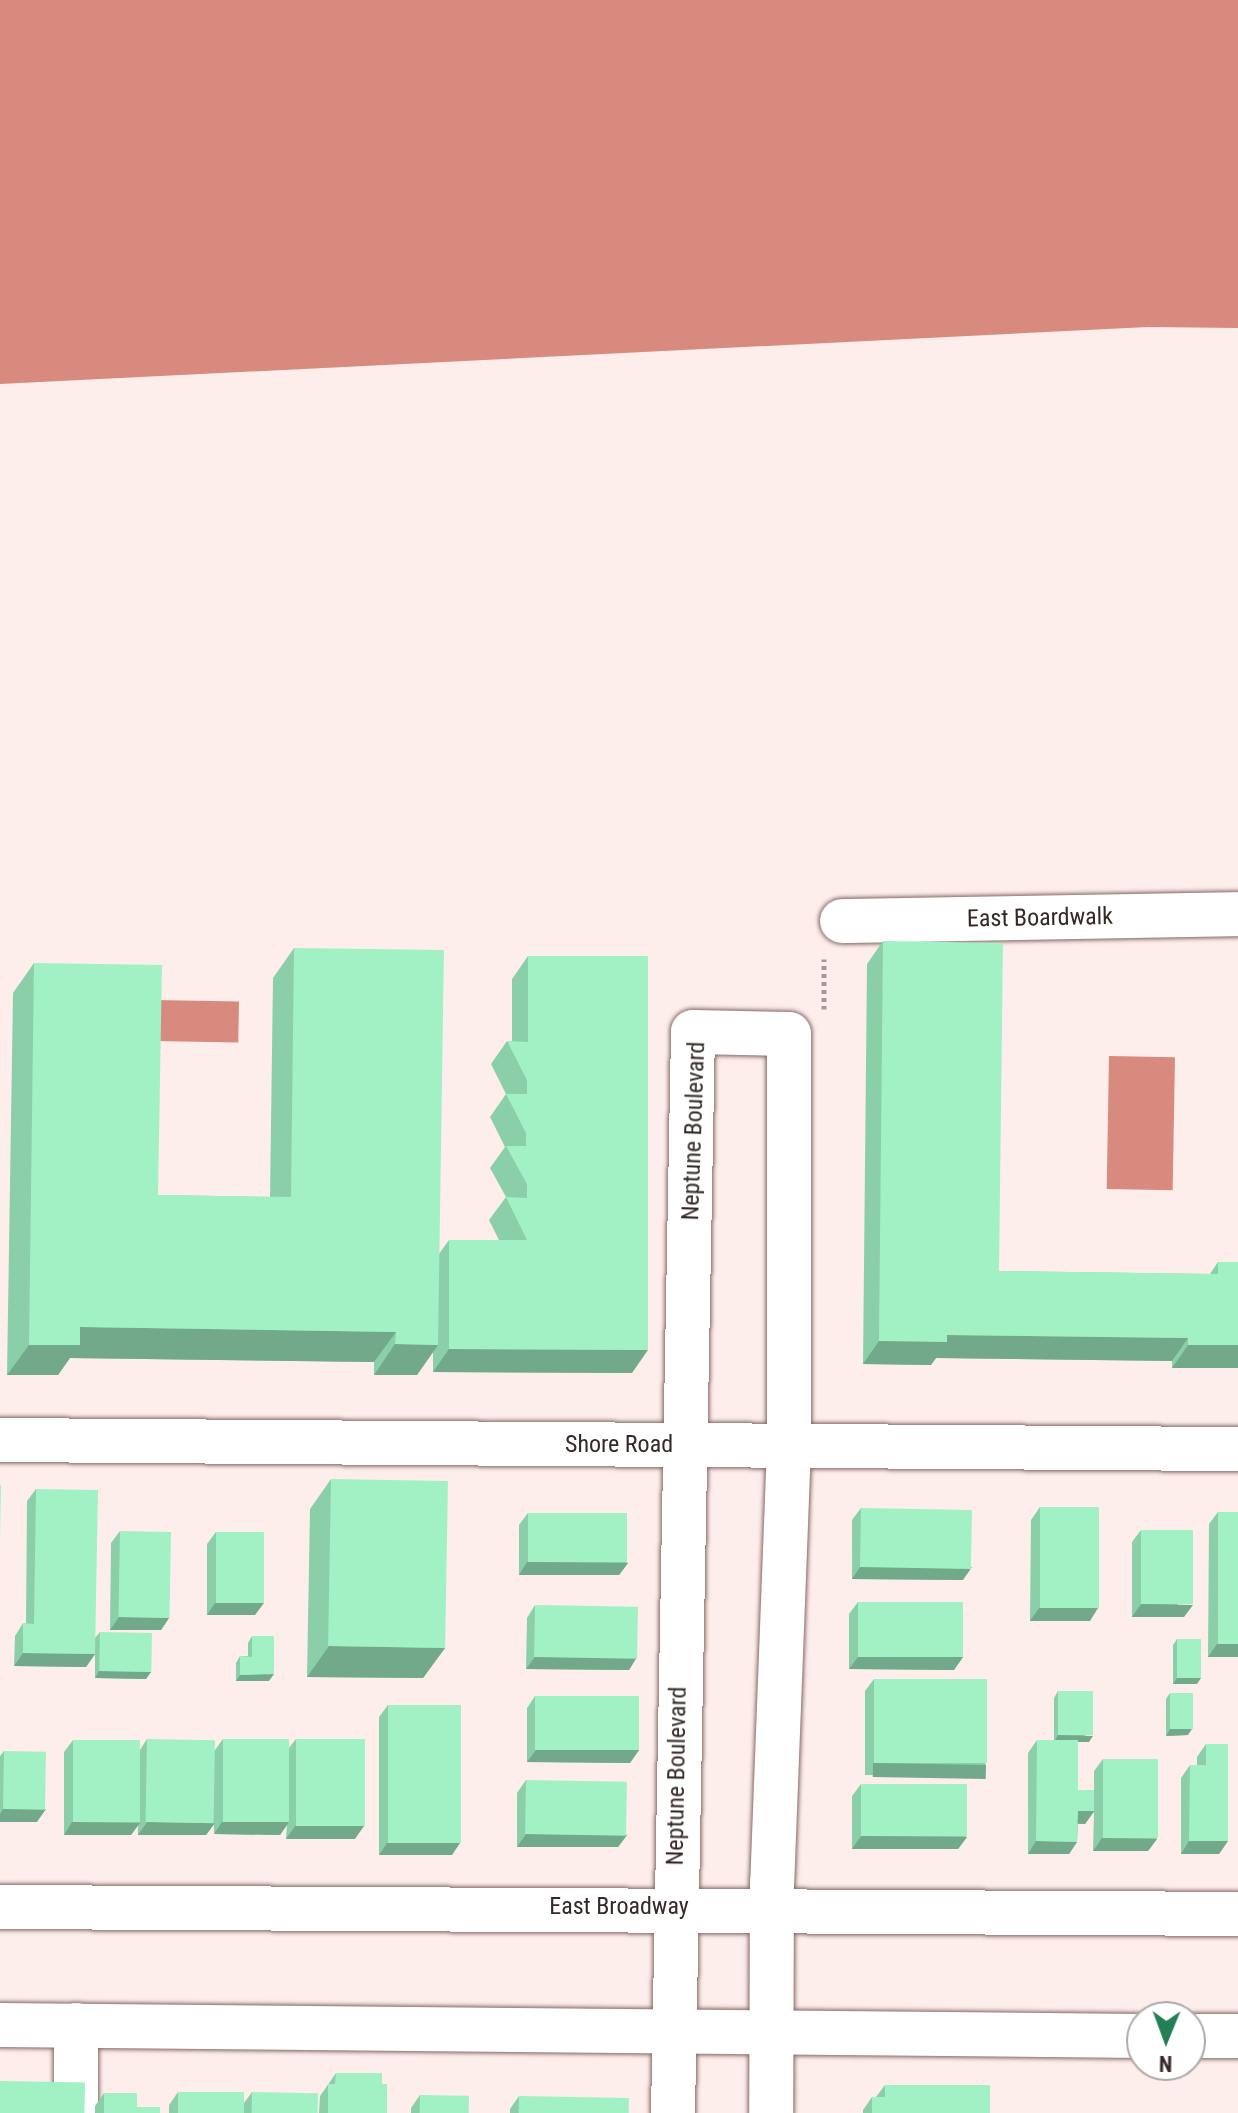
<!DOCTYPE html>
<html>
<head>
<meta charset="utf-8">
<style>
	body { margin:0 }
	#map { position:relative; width:1238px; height:2113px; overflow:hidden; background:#fdeeec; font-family:"Roboto Condensed",sans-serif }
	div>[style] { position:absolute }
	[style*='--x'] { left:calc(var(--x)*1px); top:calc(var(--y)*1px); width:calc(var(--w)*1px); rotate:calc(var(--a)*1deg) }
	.water>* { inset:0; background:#d98a7f; transform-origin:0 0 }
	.path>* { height:5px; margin-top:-2.5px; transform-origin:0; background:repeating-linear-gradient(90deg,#a69896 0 4px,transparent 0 8px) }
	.roads { filter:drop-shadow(0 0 2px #876863) drop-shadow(0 0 2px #876863) }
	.minor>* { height:44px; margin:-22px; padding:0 22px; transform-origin:22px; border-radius:22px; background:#fff }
	.wall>* { inset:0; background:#8bcfa9 }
	.shaded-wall>* { inset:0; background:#71a98a; transform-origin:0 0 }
	.building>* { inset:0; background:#a2f1c5; transform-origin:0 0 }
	span { translate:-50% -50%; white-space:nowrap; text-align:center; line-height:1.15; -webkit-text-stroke:8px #fff; paint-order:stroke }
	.street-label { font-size:24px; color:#352826 }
	.north { position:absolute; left:1126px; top:2001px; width:80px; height:80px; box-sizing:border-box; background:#fff; border:2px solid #aea9a8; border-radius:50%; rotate:181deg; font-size:22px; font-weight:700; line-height:32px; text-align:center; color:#352826 }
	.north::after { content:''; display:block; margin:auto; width:28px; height:36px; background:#237f55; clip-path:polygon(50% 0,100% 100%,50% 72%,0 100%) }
</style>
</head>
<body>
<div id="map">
	<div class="water">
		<div style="clip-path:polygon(0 0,1238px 0,1238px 328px,1148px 327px,0 384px)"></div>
		<div style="left:154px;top:1000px;width:85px;height:41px;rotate:1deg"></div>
		<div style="left:1109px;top:1056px;width:66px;height:133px;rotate:1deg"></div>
	</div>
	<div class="path">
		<div style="--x:824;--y:1009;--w:50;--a:-90"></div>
	</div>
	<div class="roads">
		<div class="minor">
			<div style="--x:842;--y:921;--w:396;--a:-1"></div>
			<div style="--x:0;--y:1440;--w:1238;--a:0.42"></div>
			<div style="--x:0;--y:1907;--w:1238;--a:0.32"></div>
			<div style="--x:0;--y:2025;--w:1142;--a:0.55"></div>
			<div style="--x:76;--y:2025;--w:88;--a:90"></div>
			<div style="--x:1190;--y:2036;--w:48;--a:0"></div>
			<div style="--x:673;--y:2113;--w:1081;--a:-88.94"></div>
			<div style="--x:693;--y:1032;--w:96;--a:1.2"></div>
			<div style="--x:789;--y:1034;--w:412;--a:90"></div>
			<div style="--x:789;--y:1446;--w:436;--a:92.2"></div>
			<div style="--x:772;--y:1882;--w:231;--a:90.2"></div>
		</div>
	</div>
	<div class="wall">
		<div style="clip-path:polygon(883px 941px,999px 1271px,1210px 1274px,1218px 1262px,1238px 1262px,1238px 1368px,1172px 1368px,1172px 1361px,936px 1358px,931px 1365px,863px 1364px,867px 964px)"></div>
		<div style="clip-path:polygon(294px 948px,439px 1254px,449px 1240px,499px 1240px,489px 1220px,506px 1197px,490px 1168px,505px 1147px,490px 1117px,506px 1094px,491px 1064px,507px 1041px,512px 1041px,512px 979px,528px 956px,632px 1373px,433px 1372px,433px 1352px,417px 1375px,374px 1375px,374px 1362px,70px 1358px,58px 1375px,7px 1375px,13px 993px,34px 963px,158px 1195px,270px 1197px,273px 978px)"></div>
		<div style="clip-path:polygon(331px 1479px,445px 1648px,423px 1678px,307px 1677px,310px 1509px)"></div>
		<div style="clip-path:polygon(36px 1489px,95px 1654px,86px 1667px,14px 1666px,15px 1636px,23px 1623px,26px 1623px,27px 1501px)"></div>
		<div style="clip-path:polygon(1040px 1507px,1090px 1621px,1030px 1621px,1031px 1520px)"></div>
		<div style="clip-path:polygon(861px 1508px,963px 1580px,852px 1579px,852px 1520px)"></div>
		<div style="clip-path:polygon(1218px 1512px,1238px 1512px,1238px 1657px,1208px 1657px,1209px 1524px)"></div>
		<div style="clip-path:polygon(528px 1513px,628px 1563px,619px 1575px,519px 1575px,519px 1525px)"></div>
		<div style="clip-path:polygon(1141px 1530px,1184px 1617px,1132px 1617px,1132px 1542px)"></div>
		<div style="clip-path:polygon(120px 1531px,169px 1618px,161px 1630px,110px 1630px,111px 1543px)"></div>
		<div style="clip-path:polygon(216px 1532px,255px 1615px,207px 1615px,207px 1544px)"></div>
		<div style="clip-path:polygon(858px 1602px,963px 1657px,954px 1670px,849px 1669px,849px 1614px)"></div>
		<div style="clip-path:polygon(535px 1605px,637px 1657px,629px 1670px,526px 1669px,527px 1618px)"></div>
		<div style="clip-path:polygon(100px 1632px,151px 1672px,146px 1679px,95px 1678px,95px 1638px)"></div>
		<div style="clip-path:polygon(252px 1636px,269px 1681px,236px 1681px,236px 1663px,240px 1656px,248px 1656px,248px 1643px)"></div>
		<div style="clip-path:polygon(1177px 1639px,1197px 1684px,1173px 1684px,1173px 1645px)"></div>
		<div style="clip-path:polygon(874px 1679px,986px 1764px,978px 1776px,865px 1775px,865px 1691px)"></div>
		<div style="clip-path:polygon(1058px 1691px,1089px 1742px,1078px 1742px,1078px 1790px,1094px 1790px,1094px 1771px,1103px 1759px,1157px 1839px,1148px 1851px,1093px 1851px,1094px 1812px,1085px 1824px,1078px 1824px,1077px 1842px,1069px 1854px,1028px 1854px,1028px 1753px,1037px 1740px,1054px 1740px,1054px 1698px)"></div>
		<div style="clip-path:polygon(1170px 1693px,1188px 1735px,1166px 1736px,1166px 1699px)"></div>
		<div style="clip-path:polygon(535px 1696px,639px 1750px,630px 1763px,527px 1762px,527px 1708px)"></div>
		<div style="clip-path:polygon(388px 1705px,452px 1855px,379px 1855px,379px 1717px)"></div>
		<div style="clip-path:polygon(147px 1739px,215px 1750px,223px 1739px,289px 1748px,296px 1739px,355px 1839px,286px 1839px,287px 1825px,280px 1835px,214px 1834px,214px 1824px,206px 1835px,138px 1835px,138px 1825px,131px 1835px,64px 1835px,64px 1752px,73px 1740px,140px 1750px)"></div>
		<div style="clip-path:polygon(1206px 1744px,1228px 1841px,1219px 1854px,1181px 1854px,1181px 1778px,1190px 1765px,1197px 1765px,1197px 1757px)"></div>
		<div style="clip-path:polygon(4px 1751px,37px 1822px,0 1822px,0 1756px)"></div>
		<div style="clip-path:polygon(526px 1780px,627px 1835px,618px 1847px,517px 1847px,517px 1793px)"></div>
		<div style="clip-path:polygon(861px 1784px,967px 1837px,958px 1849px,852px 1849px,852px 1796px)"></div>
		<div style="clip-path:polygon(336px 2073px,382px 2084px,387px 2113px,319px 2113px,320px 2096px)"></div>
		<div style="clip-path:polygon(885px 2085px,990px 2113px,863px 2113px,863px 2110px,872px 2097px,876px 2097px)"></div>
		<div style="clip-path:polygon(178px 2092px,244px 2103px,252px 2092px,318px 2113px,169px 2113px,169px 2105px)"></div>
		<div style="clip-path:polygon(104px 2093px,137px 2107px,160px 2113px,95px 2113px,95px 2106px)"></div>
		<div style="clip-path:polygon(420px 2095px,469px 2113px,411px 2113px,411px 2108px)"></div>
		<div style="clip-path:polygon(519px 2096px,629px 2113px,510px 2113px,510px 2109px)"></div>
	</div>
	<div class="shaded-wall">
		<div style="clip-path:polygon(80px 1327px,396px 1332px,374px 1362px,70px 1358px,58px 1375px,7px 1375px,29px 1345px)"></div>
		<div style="clip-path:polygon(947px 1335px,1188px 1338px,1172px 1361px,936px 1358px,931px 1365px,863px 1364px,879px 1341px)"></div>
		<div style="clip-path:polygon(395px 1344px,438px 1345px,417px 1375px,374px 1375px)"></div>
		<div style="clip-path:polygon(1188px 1345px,1238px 1345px,1238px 1368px,1172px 1368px)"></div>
		<div style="clip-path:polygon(449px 1349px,648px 1350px,632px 1373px,433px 1372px)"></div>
		<div style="clip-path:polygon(527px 1562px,628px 1563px,619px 1575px,519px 1575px)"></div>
		<div style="clip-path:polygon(860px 1567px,972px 1567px,963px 1580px,852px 1579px)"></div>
		<div style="clip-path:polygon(215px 1603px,264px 1603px,255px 1615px,207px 1615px)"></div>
		<div style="clip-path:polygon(1141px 1604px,1193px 1605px,1184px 1617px,1132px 1617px)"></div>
		<div style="clip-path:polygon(1039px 1608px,1098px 1608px,1090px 1621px,1030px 1621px)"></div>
		<div style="clip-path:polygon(119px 1617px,169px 1618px,161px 1630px,110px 1630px)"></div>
		<div style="clip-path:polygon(1217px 1644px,1238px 1644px,1238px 1657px,1208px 1657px)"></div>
		<div style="clip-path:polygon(329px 1646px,445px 1648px,423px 1678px,307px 1677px)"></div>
		<div style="clip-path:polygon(23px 1653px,95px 1654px,86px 1667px,14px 1666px)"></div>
		<div style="clip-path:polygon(535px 1657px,637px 1657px,629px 1670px,526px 1669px)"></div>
		<div style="clip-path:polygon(858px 1657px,963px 1657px,954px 1670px,849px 1669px)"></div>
		<div style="clip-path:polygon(99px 1671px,151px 1672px,146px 1679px,95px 1678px)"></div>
		<div style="clip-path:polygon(274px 1674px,269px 1681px,236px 1681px,240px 1675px)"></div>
		<div style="clip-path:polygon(1177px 1678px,1201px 1678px,1197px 1684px,1173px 1684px)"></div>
		<div style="clip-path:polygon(1170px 1729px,1192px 1729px,1188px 1735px,1166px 1736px)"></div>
		<div style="clip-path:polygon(1058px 1735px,1093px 1736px,1089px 1742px,1054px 1742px)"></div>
		<div style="clip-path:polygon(536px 1750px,639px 1750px,630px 1763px,527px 1762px)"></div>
		<div style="left:873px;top:1763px;width:113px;height:14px;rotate:1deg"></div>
		<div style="clip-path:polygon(3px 1809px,46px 1809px,37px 1822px,0 1822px,0 1814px)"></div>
		<div style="clip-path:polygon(1078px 1811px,1094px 1811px,1085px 1824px,1069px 1823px)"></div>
		<div style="clip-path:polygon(72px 1822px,140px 1823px,131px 1835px,64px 1835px)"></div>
		<div style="clip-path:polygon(147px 1822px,215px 1823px,206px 1835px,138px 1835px)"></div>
		<div style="clip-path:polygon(222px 1822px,289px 1822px,280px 1835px,214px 1834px)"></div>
		<div style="clip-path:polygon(295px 1826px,364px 1826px,355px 1839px,286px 1839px)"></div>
		<div style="clip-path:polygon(526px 1834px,627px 1835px,618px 1847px,517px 1847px)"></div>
		<div style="clip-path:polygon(861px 1836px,967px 1837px,958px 1849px,852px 1849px)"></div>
		<div style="clip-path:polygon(1102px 1838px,1157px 1839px,1148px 1851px,1093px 1851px)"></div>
		<div style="clip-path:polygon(1036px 1841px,1077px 1842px,1069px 1854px,1028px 1854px)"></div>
		<div style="clip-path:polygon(1189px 1841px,1228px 1841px,1219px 1854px,1181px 1854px)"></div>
		<div style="clip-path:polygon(387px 1843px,460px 1843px,452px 1855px,379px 1855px)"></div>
	</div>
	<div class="building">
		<div style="clip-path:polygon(883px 941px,1003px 943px,999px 1271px,1218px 1274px,1218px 1262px,1238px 1262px,1238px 1345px,1188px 1345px,1188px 1338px,947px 1335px,947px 1342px,879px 1341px)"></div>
		<div style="clip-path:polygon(294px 948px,444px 950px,438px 1345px,395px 1344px,396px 1332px,80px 1327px,80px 1345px,29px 1345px,34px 963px,162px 965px,158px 1195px,291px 1197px)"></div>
		<div style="clip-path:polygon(528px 956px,648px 956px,648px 1350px,449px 1349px,449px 1240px,527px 1240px,506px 1197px,527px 1198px,527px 1184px,506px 1146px,526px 1146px,526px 1133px,506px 1094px,527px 1094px,527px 1080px,507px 1041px,528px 1042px)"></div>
		<div style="left:331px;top:1479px;width:117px;height:167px;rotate:1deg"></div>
		<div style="clip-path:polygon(0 1485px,1px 1485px,0 1543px)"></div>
		<div style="clip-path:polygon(36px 1489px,98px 1490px,95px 1654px,23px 1653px,23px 1623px,34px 1624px)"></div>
		<div style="left:1040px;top:1507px;width:59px;height:101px"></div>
		<div style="left:861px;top:1508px;width:111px;height:59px;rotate:1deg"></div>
		<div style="left:1218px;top:1512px;width:20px;height:132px"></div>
		<div style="left:528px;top:1513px;width:99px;height:49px"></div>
		<div style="left:1141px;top:1530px;width:52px;height:74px"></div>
		<div style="left:120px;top:1531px;width:51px;height:86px;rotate:1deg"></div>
		<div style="left:216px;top:1532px;width:48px;height:71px"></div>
		<div style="left:858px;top:1602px;width:105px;height:55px"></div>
		<div style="left:535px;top:1605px;width:103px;height:52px;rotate:1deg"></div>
		<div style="left:100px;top:1632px;width:52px;height:39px;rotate:1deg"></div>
		<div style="clip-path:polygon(252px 1636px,274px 1636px,274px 1674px,240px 1675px,240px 1656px,252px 1657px)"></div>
		<div style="left:1177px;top:1639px;width:24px;height:39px"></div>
		<div style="left:874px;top:1679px;width:113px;height:84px"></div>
		<div style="left:1058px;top:1691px;width:35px;height:44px"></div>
		<div style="left:1170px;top:1693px;width:23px;height:36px"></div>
		<div style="left:535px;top:1696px;width:104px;height:54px"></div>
		<div style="left:388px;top:1705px;width:73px;height:138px"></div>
		<div style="left:147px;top:1739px;width:68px;height:83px;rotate:1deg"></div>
		<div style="left:223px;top:1739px;width:66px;height:83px"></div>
		<div style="left:296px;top:1739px;width:69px;height:87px"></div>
		<div style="left:73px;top:1740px;width:67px;height:82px"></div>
		<div style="clip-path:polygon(1037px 1740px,1078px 1740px,1078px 1790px,1094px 1790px,1094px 1811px,1078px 1811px,1077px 1842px,1036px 1841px)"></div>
		<div style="clip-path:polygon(1206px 1744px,1228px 1744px,1228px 1841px,1189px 1841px,1190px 1765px,1206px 1765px)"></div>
		<div style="left:4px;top:1751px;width:42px;height:58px;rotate:1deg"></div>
		<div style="left:1103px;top:1759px;width:55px;height:79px"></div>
		<div style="left:526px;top:1780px;width:101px;height:54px;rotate:1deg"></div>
		<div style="left:861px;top:1784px;width:106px;height:52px"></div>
		<div style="clip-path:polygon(336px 2073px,382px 2073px,382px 2084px,387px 2084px,387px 2113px,328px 2113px,328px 2084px,335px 2084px)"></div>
		<div style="left:0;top:2081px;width:85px;height:32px;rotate:1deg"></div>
		<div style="clip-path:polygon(885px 2085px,990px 2085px,990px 2113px,872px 2113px,872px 2097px,885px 2097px)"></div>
		<div style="left:178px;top:2092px;width:66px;height:21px"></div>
		<div style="left:252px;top:2092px;width:66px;height:21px;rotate:1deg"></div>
		<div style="clip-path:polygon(104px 2093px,137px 2093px,137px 2107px,160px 2107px,160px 2113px,104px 2113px)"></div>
		<div style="left:420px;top:2095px;width:49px;height:18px;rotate:1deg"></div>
		<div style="left:519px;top:2096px;width:110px;height:17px;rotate:1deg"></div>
	</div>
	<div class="street-label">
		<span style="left:1040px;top:918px;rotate:-1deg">East Boardwalk</span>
		<span style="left:694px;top:1131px;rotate:-88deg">Neptune Boulevard</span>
		<span style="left:619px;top:1445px">Shore Road</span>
		<span style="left:677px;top:1776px;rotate:-89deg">Neptune Boulevard</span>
		<span style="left:619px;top:1907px">East Broadway</span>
	</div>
	<div class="north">N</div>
</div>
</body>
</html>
